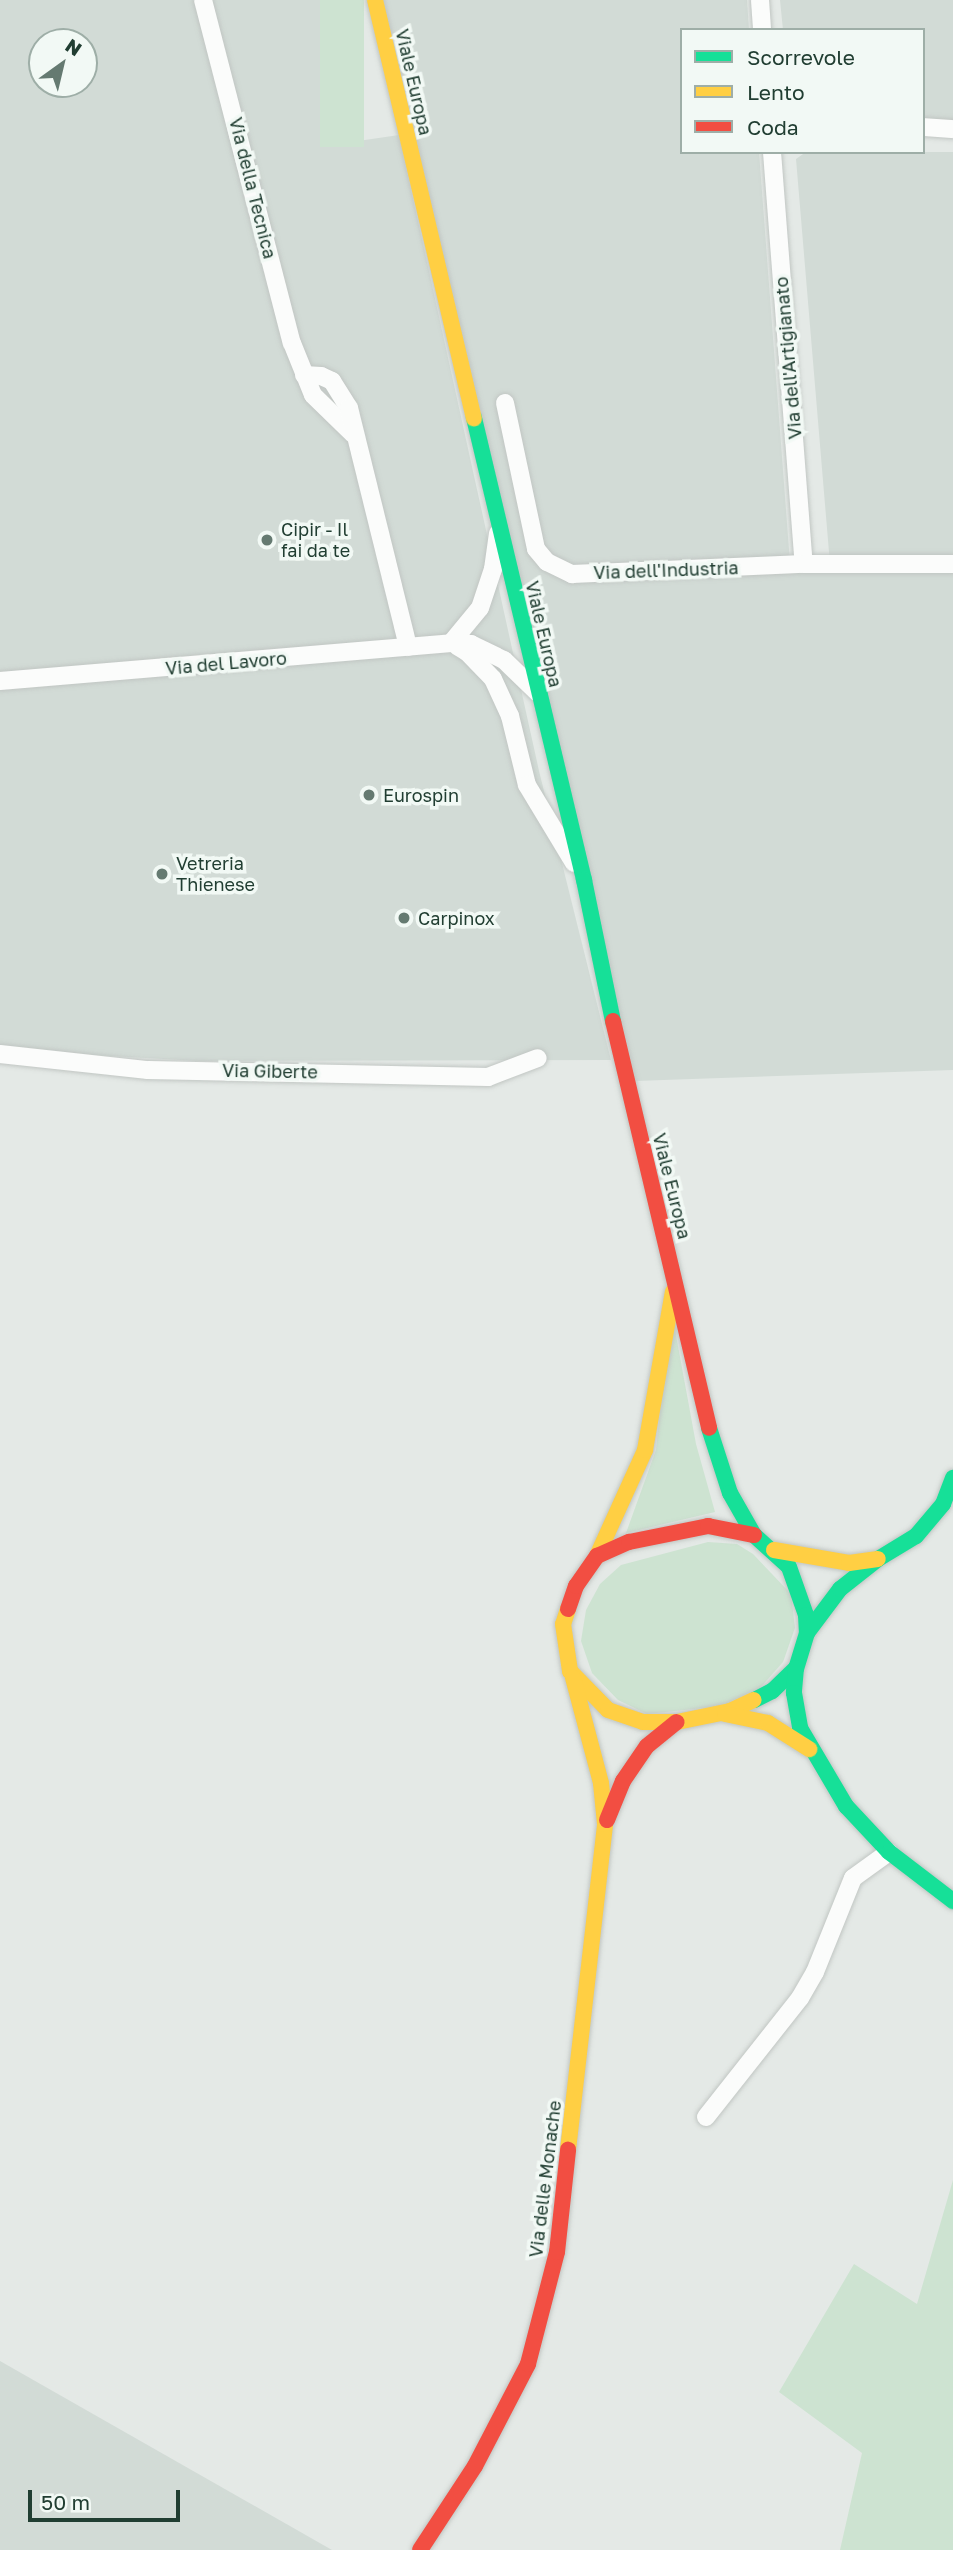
<!DOCTYPE html>
<html>
<head>
<meta charset="utf-8">
<style>
	body { margin:0 }
	#map { position:relative; width:953px; height:2550px; overflow:hidden; background:#e4e9e6; font-family:"Golos Text",sans-serif }
	div>[style] { position:absolute }
	[style*='--x'] { left:calc(var(--x)*1px); top:calc(var(--y)*1px); width:calc(var(--w)*1px); rotate:calc(var(--a)*1deg) }
	.built>* { inset:0; background:#d2dbd6 }
	.green>* { inset:0; background:#cde3d1; transform-origin:0 0 }
	.roads { filter:drop-shadow(0 0 2px #c1c6c3) drop-shadow(0 0 2px #c1c6c3) }
	.street>* { height:18px; margin:-9px; padding:0 9px; transform-origin:9px; border-radius:9px; background:#fbfcfb }
	.fast>* { height:16px; margin:-8px; padding:0 8px; transform-origin:8px; border-radius:8px; background:#16e098 }
	.slow>* { height:16px; margin:-8px; padding:0 8px; transform-origin:8px; border-radius:8px; background:#ffcf43 }
	.jam>* { height:16px; margin:-8px; padding:0 8px; transform-origin:8px; border-radius:8px; background:#f24e42 }
	.dots>* { width:19px; height:19px; translate:-50% -50%; box-sizing:border-box; border:4px solid #f2f9f5; border-radius:50% }
	span { translate:-50% -50%; white-space:nowrap; text-align:center; line-height:1.15; -webkit-text-stroke:7px #f2f9f5; paint-order:stroke }
	.street-label { font-size:18px; color:#213e32 }
	.poi-label { font-size:18px; color:#213e32 }
	.left { translate:0 -50%; text-align:left }
	.legend { position:absolute; left:680px; top:28px; width:245px; height:126px; box-sizing:border-box; background:#f2f9f5; border:2px solid #9eaea7; margin:0; padding:9px 12px; list-style:none; font-size:21px; color:#213e32 }
	.legend li { display:flex; align-items:center; gap:14px; height:35px }
	.legend b { width:35px; border:2px solid #9eaea7 }
	.north { position:absolute; left:28px; top:28px; width:70px; height:70px; box-sizing:border-box; background:#f2f9f5; border:2px solid #9eaea7; border-radius:50%; rotate:34deg; font-size:19px; font-weight:700; line-height:28px; text-align:center; color:#213e32 }
	.north::after { content:''; display:block; margin:auto; width:24px; height:32px; background:#657a71; clip-path:polygon(50% 0,100% 100%,50% 72%,0 100%) }
	.scale { position:absolute; left:28px; top:2490px; width:152px; height:32px; box-sizing:border-box; border:4px solid #213e32; border-top:0; padding-left:9px; font-size:21px; line-height:24px; white-space:nowrap; color:#213e32; -webkit-text-stroke:5px #f2f9f5; paint-order:stroke }
</style>
</head>
<body>
<div id="map">
	<div class="built">
		<div style="clip-path:polygon(evenodd,0 0,320px 0,358px 141px,399px 135px,539px 771px,611px 1060px,199px 1061px,93px 1055px,0 1045px,0 0,42px 42px,84px 42px,84px 84px,42px 84px,42px 42px)"></div>
		<div style="clip-path:polygon(383px 0,747px 0,749px 30px,682px 30px,682px 152px,759px 152px,790px 563px,830px 564px,796px 159px,806px 152px,953px 152px,953px 1070px,635px 1081px)"></div>
		<div style="clip-path:polygon(780px 0,953px 0,953px 121px,923px 119px,923px 30px,783px 30px)"></div>
		<div style="clip-path:polygon(0 2361px,332px 2550px,0 2550px)"></div>
	</div>
	<div class="green">
		<div style="left:320px;top:0;width:44px;height:147px"></div>
		<div style="clip-path:polygon(671px 1308px,696px 1444px,715px 1512px,626px 1533px,656px 1450px)"></div>
		<div style="clip-path:polygon(708px 1542px,737px 1544px,753px 1554px,791px 1594px,795px 1628px,783px 1662px,760px 1688px,721px 1706px,647px 1714px,618px 1700px,592px 1673px,581px 1641px,586px 1610px,600px 1584px,621px 1565px)"></div>
		<div style="clip-path:polygon(953px 2180px,953px 2550px,840px 2550px,862px 2453px,779px 2392px,854px 2264px,917px 2304px)"></div>
	</div>
	<div class="roads">
		<div class="street">
			<div style="--x:203;--y:0;--w:354;--a:75.5"></div>
			<div style="--x:292;--y:343;--w:56;--a:68"></div>
			<div style="--x:313;--y:395;--w:56;--a:44.3"></div>
			<div style="--x:760;--y:0;--w:30;--a:86"></div>
			<div style="--x:923;--y:127;--w:30;--a:4"></div>
			<div style="--x:772;--y:152;--w:413;--a:85.6"></div>
			<div style="--x:304;--y:375;--w:17;--a:3"></div>
			<div style="--x:321;--y:376;--w:12;--a:24"></div>
			<div style="--x:332;--y:381;--w:32;--a:58"></div>
			<div style="--x:349;--y:408;--w:246;--a:76.1"></div>
			<div style="--x:505;--y:403;--w:149;--a:78"></div>
			<div style="--x:536;--y:549;--w:17;--a:50"></div>
			<div style="--x:547;--y:562;--w:28;--a:26"></div>
			<div style="--x:572;--y:574;--w:232;--a:-2.5"></div>
			<div style="--x:804;--y:564;--w:149;--a:0"></div>
			<div style="--x:451;--y:643;--w:45;--a:-50.4"></div>
			<div style="--x:480;--y:608;--w:41;--a:-71.6"></div>
			<div style="--x:493;--y:569;--w:36;--a:-82"></div>
			<div style="--x:457;--y:646;--w:12;--a:31"></div>
			<div style="--x:467;--y:652;--w:37;--a:46"></div>
			<div style="--x:493;--y:679;--w:41;--a:65.3"></div>
			<div style="--x:510;--y:716;--w:71;--a:76.2"></div>
			<div style="--x:527;--y:785;--w:91;--a:58.9"></div>
			<div style="--x:0;--y:681;--w:453;--a:-4.8"></div>
			<div style="--x:451;--y:643;--w:20;--a:3"></div>
			<div style="--x:471;--y:644;--w:37;--a:26"></div>
			<div style="--x:504;--y:660;--w:47;--a:44.1"></div>
			<div style="--x:0;--y:1054;--w:149;--a:6.2"></div>
			<div style="--x:148;--y:1070;--w:340;--a:1.2"></div>
			<div style="--x:488;--y:1077;--w:53;--a:-20.8"></div>
			<div style="--x:706;--y:2117;--w:152;--a:-51.7"></div>
			<div style="--x:800;--y:1998;--w:30;--a:-60"></div>
			<div style="--x:815;--y:1972;--w:101;--a:-68"></div>
			<div style="--x:853;--y:1878;--w:44;--a:-35.8"></div>
		</div>
		<div class="fast">
			<div style="--x:474;--y:418;--w:475;--a:76.6"></div>
			<div style="--x:584;--y:880;--w:144;--a:78.4"></div>
			<div style="--x:709;--y:1428;--w:68;--a:72.1"></div>
			<div style="--x:730;--y:1493;--w:48;--a:60.3"></div>
			<div style="--x:754;--y:1535;--w:47;--a:42.4"></div>
			<div style="--x:789;--y:1567;--w:51;--a:70.5"></div>
			<div style="--x:806;--y:1615;--w:18;--a:87"></div>
			<div style="--x:807;--y:1633;--w:37;--a:107"></div>
			<div style="--x:796;--y:1668;--w:33;--a:136"></div>
			<div style="--x:772;--y:1691;--w:20;--a:153"></div>
			<div style="--x:807;--y:1633;--w:55;--a:-53.1"></div>
			<div style="--x:840;--y:1589;--w:48;--a:-38.3"></div>
			<div style="--x:878;--y:1559;--w:44;--a:-31.2"></div>
			<div style="--x:916;--y:1536;--w:42;--a:-49.8"></div>
			<div style="--x:943;--y:1504;--w:28;--a:-69"></div>
			<div style="--x:796;--y:1668;--w:25;--a:95"></div>
			<div style="--x:794;--y:1693;--w:36;--a:80"></div>
			<div style="--x:800;--y:1728;--w:91;--a:59.5"></div>
			<div style="--x:846;--y:1806;--w:63;--a:46.9"></div>
			<div style="--x:889;--y:1852;--w:81;--a:37.4"></div>
		</div>
		<div class="slow">
			<div style="--x:375;--y:0;--w:430;--a:76.7"></div>
			<div style="--x:774;--y:1550;--w:76;--a:9.8"></div>
			<div style="--x:849;--y:1563;--w:29;--a:-8"></div>
			<div style="--x:597;--y:1556;--w:116;--a:-65.6"></div>
			<div style="--x:645;--y:1450;--w:161;--a:-80"></div>
			<div style="--x:568;--y:1609;--w:16;--a:108"></div>
			<div style="--x:563;--y:1624;--w:48;--a:81.5"></div>
			<div style="--x:570;--y:1671;--w:54;--a:45.7"></div>
			<div style="--x:608;--y:1710;--w:37;--a:19"></div>
			<div style="--x:643;--y:1722;--w:34;--a:0"></div>
			<div style="--x:677;--y:1722;--w:54;--a:-11.7"></div>
			<div style="--x:730;--y:1711;--w:26;--a:-25"></div>
			<div style="--x:725;--y:1714;--w:44;--a:11.8"></div>
			<div style="--x:768;--y:1723;--w:49;--a:32.4"></div>
			<div style="--x:568;--y:2150;--w:328;--a:-83.5"></div>
			<div style="--x:605;--y:1824;--w:41;--a:-95.6"></div>
			<div style="--x:601;--y:1783;--w:109;--a:-104.9"></div>
		</div>
		<div class="jam">
			<div style="--x:613;--y:1021;--w:418;--a:76.7"></div>
			<div style="--x:568;--y:1609;--w:24;--a:-71"></div>
			<div style="--x:576;--y:1586;--w:37;--a:-55"></div>
			<div style="--x:597;--y:1556;--w:35;--a:-24"></div>
			<div style="--x:629;--y:1542;--w:81;--a:-11.4"></div>
			<div style="--x:708;--y:1526;--w:47;--a:11.1"></div>
			<div style="--x:607;--y:1820;--w:42;--a:-67.7"></div>
			<div style="--x:623;--y:1781;--w:42;--a:-55.6"></div>
			<div style="--x:647;--y:1746;--w:38;--a:-39"></div>
			<div style="--x:420;--y:2550;--w:100;--a:-56.8"></div>
			<div style="--x:475;--y:2466;--w:115;--a:-62.5"></div>
			<div style="--x:528;--y:2364;--w:116;--a:-75.5"></div>
			<div style="--x:557;--y:2252;--w:103;--a:-83.8"></div>
		</div>
	</div>
	<div class="dots">
		<div style="left:267px;top:540px;background:#657a71"></div>
		<div style="left:369px;top:795px;background:#657a71"></div>
		<div style="left:162px;top:874px;background:#657a71"></div>
		<div style="left:404px;top:918px;background:#657a71"></div>
	</div>
	<div class="street-label">
		<span style="left:414px;top:82px;rotate:77deg">Viale Europa</span>
		<span style="left:253px;top:188px;rotate:76deg">Via della Tecnica</span>
		<span style="left:788px;top:358px;rotate:-95deg">Via dell'Artigianato</span>
		<span style="left:666px;top:570px;rotate:-2deg">Via dell'Industria</span>
		<span style="left:544px;top:634px;rotate:77deg">Viale Europa</span>
		<span style="left:226px;top:663px;rotate:-5deg">Via del Lavoro</span>
		<span style="left:270px;top:1071px;rotate:1deg">Via Giberte</span>
		<span style="left:672px;top:1186px;rotate:76deg">Viale Europa</span>
		<span style="left:545px;top:2179px;rotate:-83deg">Via delle Monache</span>
	</div>
	<div class="poi-label">
		<span class="left" style="left:281px;top:540px">Cipir - Il<br>fai da te</span>
		<span class="left" style="left:383px;top:795px">Eurospin</span>
		<span class="left" style="left:176px;top:874px">Vetreria<br>Thienese</span>
		<span class="left" style="left:418px;top:918px">Carpinox</span>
	</div>
	<ul class="legend">
	<li><b style="height:9px;background:#16e098"></b>Scorrevole</li>
	<li><b style="height:9px;background:#ffcf43"></b>Lento</li>
	<li><b style="height:9px;background:#f24e42"></b>Coda</li>
	</ul>
	<div class="north">N</div>
	<div class="scale">50 m</div>
</div>
</body>
</html>
